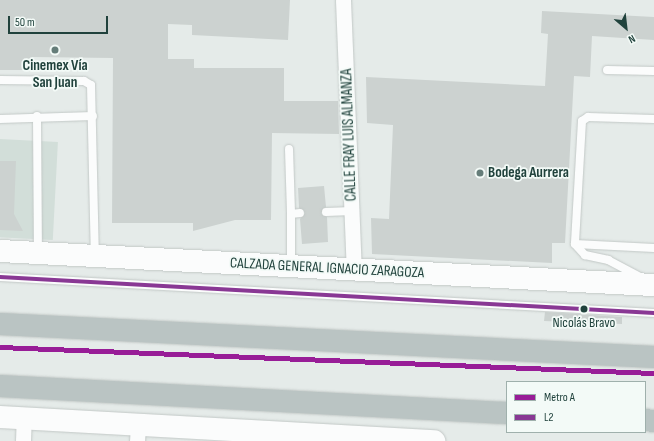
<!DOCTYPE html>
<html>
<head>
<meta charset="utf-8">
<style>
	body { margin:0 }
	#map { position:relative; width:654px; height:441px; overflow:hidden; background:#e5ebe9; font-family:"Sofia Sans Condensed",sans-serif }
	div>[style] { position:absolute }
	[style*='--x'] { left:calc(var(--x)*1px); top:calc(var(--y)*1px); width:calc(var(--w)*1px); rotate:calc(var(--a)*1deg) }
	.built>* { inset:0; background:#d2ded9; transform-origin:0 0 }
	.building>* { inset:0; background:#ccd2d0 }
	.roads { filter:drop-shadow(0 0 1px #c2c8c6) drop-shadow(0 0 1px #c2c8c6) }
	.service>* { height:8px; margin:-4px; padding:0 4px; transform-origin:4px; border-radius:4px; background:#fbfcfc }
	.minor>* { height:15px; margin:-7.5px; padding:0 7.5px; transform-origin:7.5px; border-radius:7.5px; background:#fbfcfc }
	.secondary>* { height:22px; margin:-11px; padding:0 11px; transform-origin:11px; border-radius:11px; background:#fbfcfc }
	.motorway>* { height:22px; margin:-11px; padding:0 11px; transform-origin:11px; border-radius:11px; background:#bac4c3 }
	.bus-1>* { height:4px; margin:-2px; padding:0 2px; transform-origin:2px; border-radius:2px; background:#893894 }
	.metro-1>* { height:5px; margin:-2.5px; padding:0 2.5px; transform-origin:2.5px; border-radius:2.5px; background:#981d97 }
	.dots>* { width:11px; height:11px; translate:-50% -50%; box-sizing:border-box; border:2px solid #f3faf7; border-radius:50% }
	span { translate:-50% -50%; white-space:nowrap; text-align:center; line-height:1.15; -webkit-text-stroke:3.5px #f3faf7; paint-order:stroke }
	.bus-label { font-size:14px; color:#20423c }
	.poi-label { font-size:15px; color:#20423c; font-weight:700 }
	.left { translate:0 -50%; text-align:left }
	.street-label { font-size:15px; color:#20423c }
	.legend { position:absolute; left:506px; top:381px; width:140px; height:52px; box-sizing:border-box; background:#f3faf7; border:1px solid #9fb0ac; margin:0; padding:5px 7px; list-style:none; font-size:12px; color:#20423c }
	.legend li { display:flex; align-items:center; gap:8px; height:20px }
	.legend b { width:20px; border:1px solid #9fb0ac }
	.north { position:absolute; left:606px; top:8px; width:40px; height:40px; -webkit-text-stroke:3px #f3faf7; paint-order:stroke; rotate:152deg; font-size:11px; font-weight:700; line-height:16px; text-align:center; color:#20423c }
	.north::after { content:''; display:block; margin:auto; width:14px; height:18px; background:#20423c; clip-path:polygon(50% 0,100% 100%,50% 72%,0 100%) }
	.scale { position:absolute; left:8px; top:16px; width:100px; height:18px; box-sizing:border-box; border:2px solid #20423c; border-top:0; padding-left:5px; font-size:12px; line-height:14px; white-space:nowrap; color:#20423c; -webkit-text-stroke:3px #f3faf7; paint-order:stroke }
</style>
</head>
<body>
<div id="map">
	<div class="built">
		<div style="left:0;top:139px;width:58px;height:98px;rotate:3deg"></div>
	</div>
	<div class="building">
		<div style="clip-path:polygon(0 0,290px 0,288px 40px,192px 35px,192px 25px,168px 24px,168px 59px,194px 59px,194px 68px,284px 68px,284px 101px,338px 101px,339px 134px,272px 133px,271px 220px,235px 220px,193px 231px,193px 223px,112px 223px,113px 58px,32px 57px,32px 70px,0 70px)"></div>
		<div style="clip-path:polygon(542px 11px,654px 17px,654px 40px,592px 36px,590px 77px,574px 76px,565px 243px,552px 243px,552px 263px,372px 254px,371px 218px,389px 219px,393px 125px,367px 123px,366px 77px,545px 86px,548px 34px,541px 33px)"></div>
		<div style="clip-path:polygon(0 161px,16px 161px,14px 214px,23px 231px,0 230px)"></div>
		<div style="clip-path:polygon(324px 186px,326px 207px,321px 213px,327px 217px,328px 242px,302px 244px,300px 219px,305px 213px,299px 208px,298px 188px)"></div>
		<div style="clip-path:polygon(545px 312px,622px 317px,622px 324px,544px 321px)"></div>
	</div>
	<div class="roads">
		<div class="service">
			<div style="--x:607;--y:70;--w:47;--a:1.2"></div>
			<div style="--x:0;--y:80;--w:84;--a:0.7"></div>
			<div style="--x:84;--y:81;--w:8;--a:30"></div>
			<div style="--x:91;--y:85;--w:170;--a:88.7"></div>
			<div style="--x:37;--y:116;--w:137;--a:89.6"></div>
			<div style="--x:0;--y:119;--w:93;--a:-1.8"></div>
			<div style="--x:654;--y:119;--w:66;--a:-178.3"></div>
			<div style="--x:588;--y:117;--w:7;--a:146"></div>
			<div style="--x:582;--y:121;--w:123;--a:93.3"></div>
			<div style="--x:575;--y:244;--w:79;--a:2.9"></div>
			<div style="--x:289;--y:149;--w:65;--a:88.2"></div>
			<div style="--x:326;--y:212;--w:26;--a:-2"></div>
			<div style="--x:575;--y:244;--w:15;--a:48"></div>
			<div style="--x:585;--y:255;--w:24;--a:12"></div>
			<div style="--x:608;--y:260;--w:38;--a:28"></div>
			<div style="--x:291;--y:265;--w:51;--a:-90"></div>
			<div style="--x:291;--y:214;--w:9;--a:-6"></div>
			<div style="--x:0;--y:277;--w:655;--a:3.15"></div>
		</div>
		<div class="minor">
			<div style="--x:343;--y:0;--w:269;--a:87.7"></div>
			<div style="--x:23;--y:441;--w:23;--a:-88"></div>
			<div style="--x:137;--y:441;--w:15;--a:-86"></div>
		</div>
		<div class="secondary">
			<div style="--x:0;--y:251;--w:655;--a:2.98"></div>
			<div style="--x:0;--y:417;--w:435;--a:3.2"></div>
		</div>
		<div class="motorway">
			<div style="--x:0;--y:324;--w:655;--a:2.89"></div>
			<div style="--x:0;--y:386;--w:508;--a:3.05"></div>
			<div style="--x:645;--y:420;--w:9;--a:6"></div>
		</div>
	</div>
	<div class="bus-1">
		<div style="--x:0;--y:277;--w:655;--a:3.15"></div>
	</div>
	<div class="metro-1">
		<div style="--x:0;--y:347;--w:655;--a:2.28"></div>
	</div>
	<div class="dots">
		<div style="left:55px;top:50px;background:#657d79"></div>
		<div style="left:480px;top:173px;background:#657d79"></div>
		<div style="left:584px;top:309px;background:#20423c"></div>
	</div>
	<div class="bus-label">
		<span style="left:584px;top:323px">Nicolás Bravo</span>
	</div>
	<div class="poi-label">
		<span style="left:55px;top:74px">Cinemex Vía<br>San Juan</span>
		<span class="left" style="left:488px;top:173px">Bodega Aurrera</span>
	</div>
	<div class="street-label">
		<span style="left:349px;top:135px;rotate:-92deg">CALLE FRAY LUIS ALMANZA</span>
		<span style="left:327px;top:268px;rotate:3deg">CALZADA GENERAL IGNACIO ZARAGOZA</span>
	</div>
	<ul class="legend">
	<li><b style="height:5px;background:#981d97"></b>Metro A</li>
	<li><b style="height:5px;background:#893894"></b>L2</li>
	</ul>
	<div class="north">N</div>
	<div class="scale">50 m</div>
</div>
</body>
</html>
